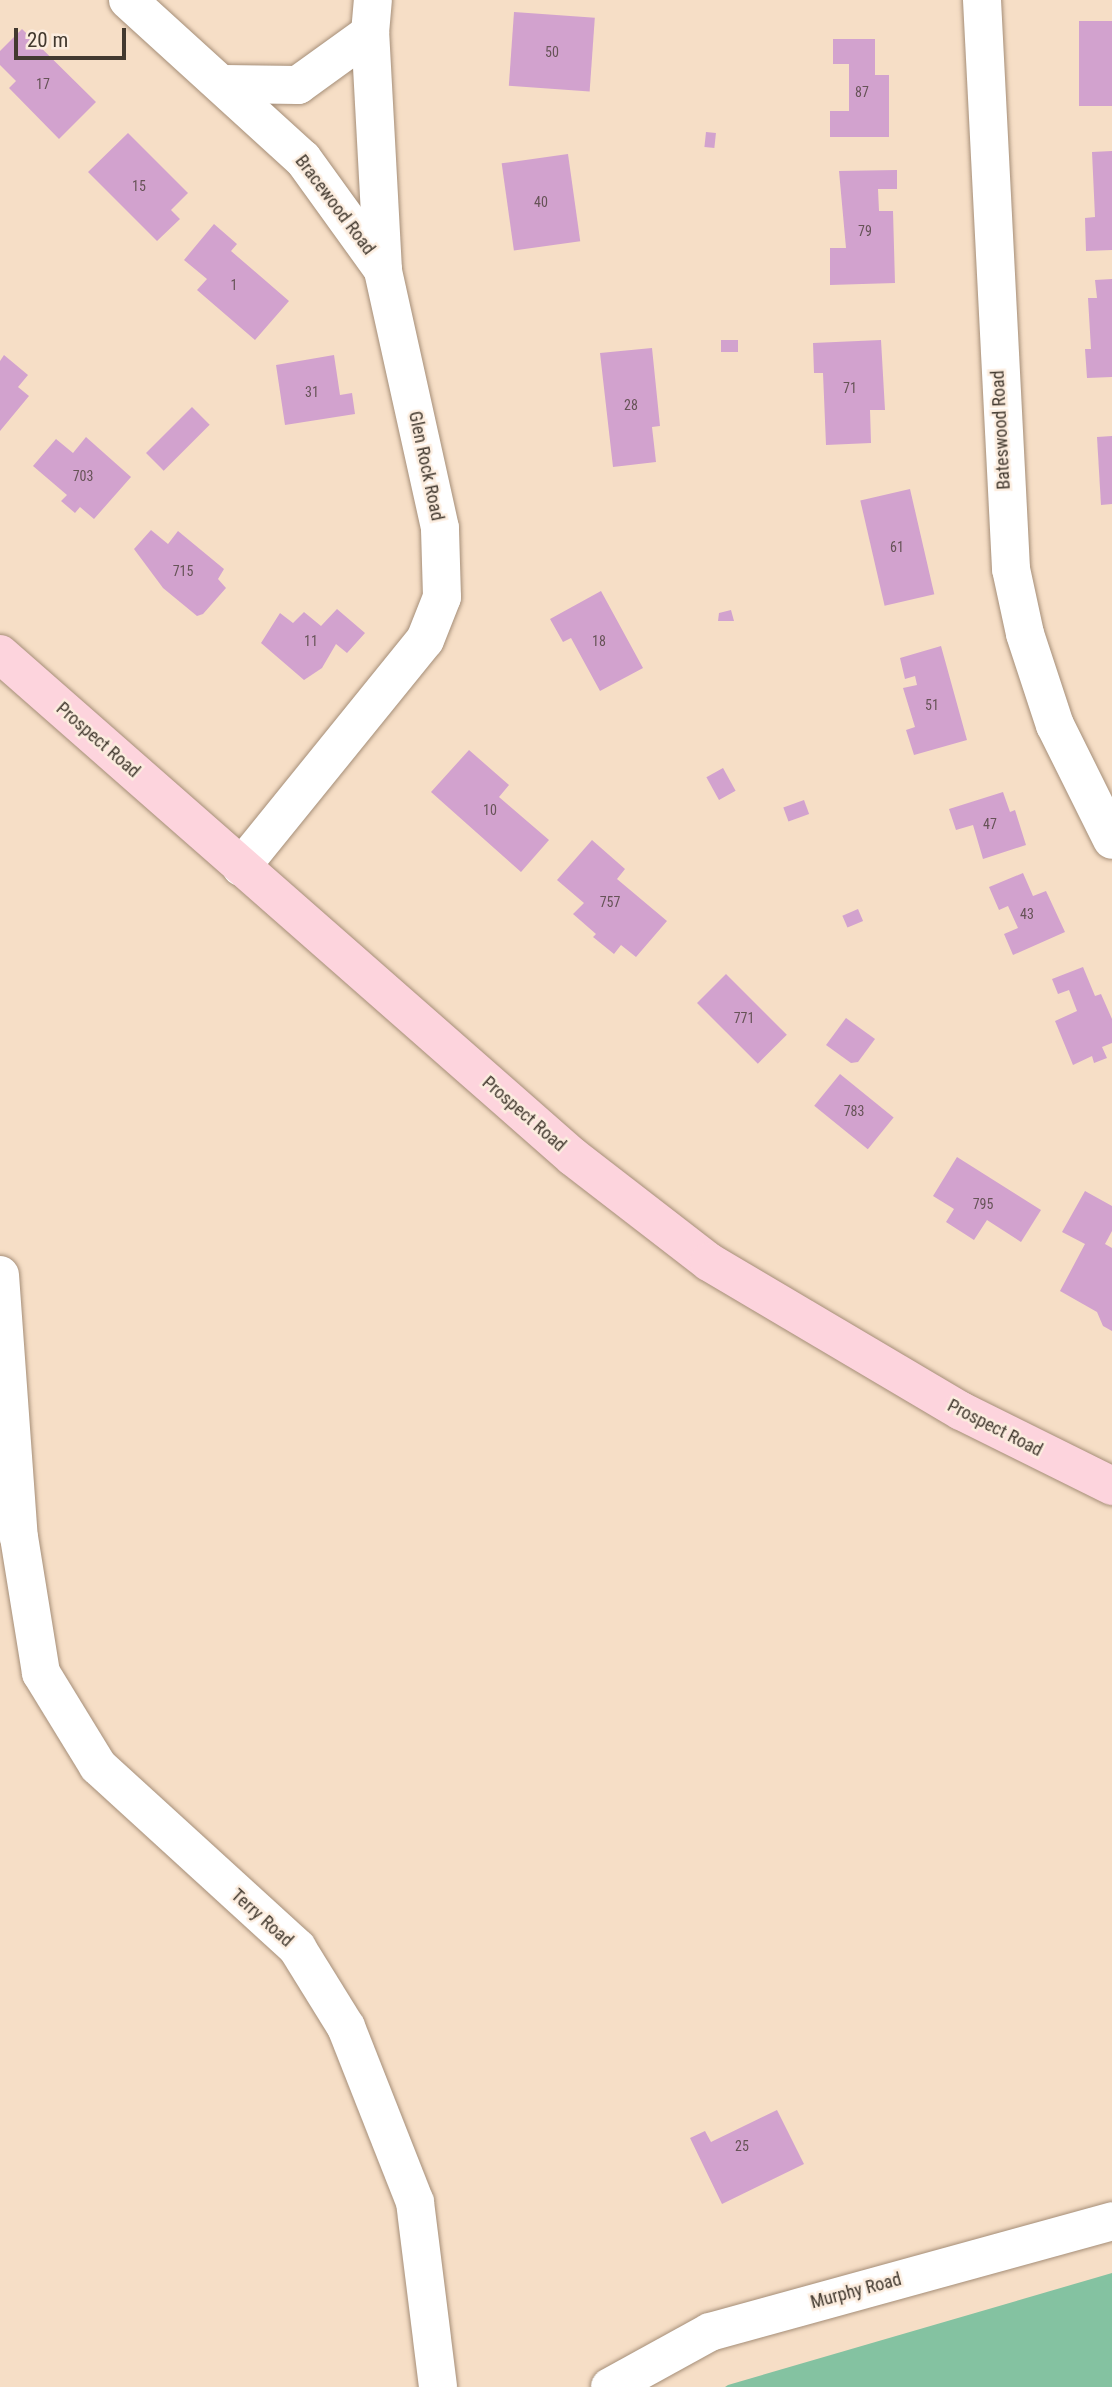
<!DOCTYPE html>
<html>
<head>
<meta charset="utf-8">
<style>
	body { margin:0 }
	#map { position:relative; width:1112px; height:2387px; overflow:hidden; background:#f6dec6; font-family:"Roboto Condensed",sans-serif }
	div>[style] { position:absolute }
	[style*='--x'] { left:calc(var(--x)*1px); top:calc(var(--y)*1px); width:calc(var(--w)*1px); rotate:calc(var(--a)*1deg) }
	.green>* { inset:0; background:#84c2a1 }
	.building>* { inset:0; background:#d2a2ce; transform-origin:0 0 }
	.roads { filter:drop-shadow(0 0 2px #a58e78) drop-shadow(0 0 2px #a58e78) }
	.minor>* { height:38px; margin:-19px; padding:0 19px; transform-origin:19px; border-radius:19px; background:#fff }
	.tertiary>* { height:38px; margin:-19px; padding:0 19px; transform-origin:19px; border-radius:19px; background:#fff }
	.primary>* { height:38px; margin:-19px; padding:0 19px; transform-origin:19px; border-radius:19px; background:#fdd4dd }
	span { translate:-50% -50%; white-space:nowrap; text-align:center; line-height:1.15; -webkit-text-stroke:5px #fceddf; paint-order:stroke }
	.number-label { font-size:14px; color:#665357 }
	.number-label span { -webkit-text-stroke-width:0 }
	.street-label { font-size:18px; color:#42392f }
	.scale { position:absolute; left:14px; top:28px; width:112px; height:32px; box-sizing:border-box; border:4px solid #42392f; border-top:0; padding-left:9px; font-size:21px; line-height:24px; white-space:nowrap; color:#42392f; -webkit-text-stroke:5px #fceddf; paint-order:stroke }
</style>
</head>
<body>
<div id="map">
	<div class="green">
		<div style="clip-path:polygon(1112px 2273px,1112px 2387px,725px 2387px,728px 2385px)"></div>
	</div>
	<div class="building">
		<div style="left:514px;top:12px;width:81px;height:74px;rotate:4deg"></div>
		<div style="left:1112px;top:21px;width:85px;height:33px;rotate:90deg"></div>
		<div style="clip-path:polygon(22px 29px,96px 102px,59px 139px,9px 88px,16px 81px,0 65px,0 51px)"></div>
		<div style="clip-path:polygon(833px 39px,875px 39px,875px 75px,889px 75px,889px 137px,830px 137px,830px 111px,849px 111px,849px 64px,833px 64px)"></div>
		<div style="left:706px;top:132px;width:10px;height:15px;rotate:6deg"></div>
		<div style="clip-path:polygon(128px 133px,188px 193px,171px 210px,180px 219px,157px 241px,88px 172px)"></div>
		<div style="clip-path:polygon(1112px 151px,1112px 250px,1086px 251px,1085px 218px,1095px 217px,1092px 152px)"></div>
		<div style="left:568px;top:154px;width:88px;height:67px;rotate:82deg"></div>
		<div style="clip-path:polygon(897px 170px,897px 189px,878px 189px,879px 211px,893px 211px,895px 283px,830px 285px,830px 248px,846px 248px,839px 171px)"></div>
		<div style="clip-path:polygon(214px 224px,237px 244px,231px 251px,289px 301px,255px 340px,197px 290px,207px 279px,184px 260px)"></div>
		<div style="clip-path:polygon(1112px 279px,1112px 377px,1087px 378px,1085px 349px,1091px 349px,1088px 298px,1097px 298px,1095px 280px)"></div>
		<div style="left:738px;top:340px;width:12px;height:17px;rotate:90deg"></div>
		<div style="clip-path:polygon(881px 340px,885px 410px,870px 410px,871px 443px,826px 445px,823px 373px,814px 373px,813px 343px)"></div>
		<div style="clip-path:polygon(652px 348px,660px 426px,652px 427px,656px 462px,613px 467px,600px 353px)"></div>
		<div style="clip-path:polygon(4px 355px,28px 375px,18px 387px,29px 396px,0 431px,0 361px)"></div>
		<div style="clip-path:polygon(334px 355px,340px 395px,352px 393px,355px 414px,285px 425px,276px 365px)"></div>
		<div style="left:192px;top:407px;width:25px;height:65px;rotate:45deg"></div>
		<div style="clip-path:polygon(1112px 436px,1112px 504px,1101px 505px,1097px 437px)"></div>
		<div style="clip-path:polygon(86px 437px,131px 477px,94px 519px,80px 507px,75px 513px,61px 501px,67px 495px,33px 466px,56px 439px,73px 453px)"></div>
		<div style="left:910px;top:489px;width:108px;height:51px;rotate:77deg"></div>
		<div style="clip-path:polygon(151px 530px,168px 544px,178px 531px,224px 569px,218px 579px,226px 588px,203px 614px,197px 616px,163px 588px,134px 549px)"></div>
		<div style="clip-path:polygon(601px 591px,643px 668px,600px 691px,571px 638px,563px 642px,550px 619px)"></div>
		<div style="clip-path:polygon(337px 609px,365px 633px,347px 653px,336px 644px,322px 668px,304px 680px,261px 643px,280px 613px,293px 623px,304px 612px,321px 626px)"></div>
		<div style="clip-path:polygon(731px 610px,734px 621px,718px 621px,719px 613px)"></div>
		<div style="clip-path:polygon(941px 646px,967px 740px,914px 755px,906px 730px,915px 727px,903px 688px,917px 685px,915px 676px,905px 679px,900px 658px)"></div>
		<div style="clip-path:polygon(469px 750px,509px 785px,499px 797px,549px 840px,521px 872px,431px 792px)"></div>
		<div style="left:723px;top:768px;width:26px;height:19px;rotate:61deg"></div>
		<div style="clip-path:polygon(1003px 792px,1010px 812px,1015px 810px,1026px 845px,983px 859px,973px 825px,956px 830px,949px 809px)"></div>
		<div style="left:804px;top:800px;width:15px;height:22px;rotate:70deg"></div>
		<div style="clip-path:polygon(592px 840px,625px 869px,617px 879px,667px 921px,636px 957px,621px 945px,614px 954px,593px 937px,596px 934px,573px 914px,584px 903px,557px 880px)"></div>
		<div style="clip-path:polygon(1023px 873px,1033px 896px,1046px 891px,1065px 932px,1013px 955px,1004px 934px,1018px 928px,1008px 906px,999px 910px,989px 887px)"></div>
		<div style="left:858px;top:909px;width:13px;height:17px;rotate:67deg"></div>
		<div style="clip-path:polygon(1083px 967px,1095px 996px,1101px 994px,1112px 1019px,1112px 1043px,1102px 1047px,1107px 1058px,1094px 1063px,1092px 1056px,1073px 1065px,1055px 1021px,1077px 1011px,1069px 990px,1058px 994px,1052px 979px)"></div>
		<div style="left:726px;top:974px;width:86px;height:41px;rotate:45deg"></div>
		<div style="clip-path:polygon(846px 1018px,875px 1039px,858px 1062px,851px 1063px,826px 1045px)"></div>
		<div style="left:840px;top:1074px;width:69px;height:41px;rotate:39deg"></div>
		<div style="clip-path:polygon(957px 1157px,1041px 1210px,1021px 1242px,987px 1220px,974px 1240px,946px 1222px,954px 1209px,933px 1196px)"></div>
		<div style="clip-path:polygon(1085px 1191px,1112px 1206px,1112px 1231px,1105px 1244px,1112px 1248px,1112px 1331px,1103px 1326px,1097px 1312px,1060px 1291px,1085px 1244px,1062px 1232px)"></div>
		<div style="clip-path:polygon(777px 2110px,804px 2164px,722px 2204px,690px 2138px,705px 2131px,711px 2142px)"></div>
	</div>
	<div class="roads">
		<div class="minor">
			<div style="--x:128;--y:0;--w:236;--a:42.3"></div>
			<div style="--x:303;--y:159;--w:137;--a:54.2"></div>
			<div style="--x:982;--y:0;--w:570;--a:87.08"></div>
			<div style="--x:1011;--y:569;--w:66;--a:77.8"></div>
			<div style="--x:1025;--y:634;--w:96;--a:71.8"></div>
			<div style="--x:1055;--y:725;--w:128;--a:63.6"></div>
			<div style="--x:224;--y:84;--w:74;--a:0.8"></div>
			<div style="--x:298;--y:85;--w:89;--a:-35.8"></div>
			<div style="--x:241;--y:867;--w:292;--a:-51"></div>
			<div style="--x:425;--y:640;--w:46;--a:-68.4"></div>
			<div style="--x:442;--y:597;--w:69;--a:-91.7"></div>
			<div style="--x:440;--y:528;--w:264;--a:-102.5"></div>
			<div style="--x:383;--y:270;--w:237;--a:-93.1"></div>
			<div style="--x:370;--y:33;--w:33;--a:-85"></div>
			<div style="--x:610;--y:2387;--w:114;--a:-28.8"></div>
			<div style="--x:710;--y:2332;--w:417;--a:-15.4"></div>
		</div>
		<div class="tertiary">
			<div style="--x:0;--y:1275;--w:263;--a:85.9"></div>
			<div style="--x:19;--y:1537;--w:138;--a:80.8"></div>
			<div style="--x:41;--y:1673;--w:109;--a:58.5"></div>
			<div style="--x:98;--y:1766;--w:270;--a:42.4"></div>
			<div style="--x:297;--y:1948;--w:93;--a:58.2"></div>
			<div style="--x:346;--y:2027;--w:188;--a:68.5"></div>
			<div style="--x:415;--y:2202;--w:186;--a:82.9"></div>
		</div>
		<div class="primary">
			<div style="--x:0;--y:654;--w:762;--a:41.28"></div>
			<div style="--x:573;--y:1157;--w:172;--a:37.7"></div>
			<div style="--x:709;--y:1262;--w:293;--a:30.6"></div>
			<div style="--x:961;--y:1411;--w:169;--a:26.4"></div>
		</div>
	</div>
	<div class="number-label">
		<span style="left:552px;top:52px">50</span>
		<span style="left:43px;top:84px">17</span>
		<span style="left:862px;top:92px">87</span>
		<span style="left:139px;top:186px">15</span>
		<span style="left:541px;top:202px">40</span>
		<span style="left:865px;top:231px">79</span>
		<span style="left:234px;top:285px">1</span>
		<span style="left:850px;top:388px">71</span>
		<span style="left:312px;top:392px">31</span>
		<span style="left:631px;top:405px">28</span>
		<span style="left:83px;top:476px">703</span>
		<span style="left:897px;top:547px">61</span>
		<span style="left:183px;top:571px">715</span>
		<span style="left:311px;top:641px">11</span>
		<span style="left:599px;top:641px">18</span>
		<span style="left:932px;top:705px">51</span>
		<span style="left:490px;top:810px">10</span>
		<span style="left:990px;top:824px">47</span>
		<span style="left:610px;top:902px">757</span>
		<span style="left:1027px;top:914px">43</span>
		<span style="left:744px;top:1018px">771</span>
		<span style="left:854px;top:1111px">783</span>
		<span style="left:983px;top:1204px">795</span>
		<span style="left:742px;top:2146px">25</span>
	</div>
	<div class="street-label">
		<span style="left:335px;top:205px;rotate:53deg">Bracewood Road</span>
		<span style="left:1001px;top:430px;rotate:-93deg">Bateswood Road</span>
		<span style="left:426px;top:466px;rotate:78deg">Glen Rock Road</span>
		<span style="left:98px;top:740px;rotate:41deg">Prospect Road</span>
		<span style="left:524px;top:1114px;rotate:41deg">Prospect Road</span>
		<span style="left:995px;top:1428px;rotate:27deg">Prospect Road</span>
		<span style="left:262px;top:1918px;rotate:42deg">Terry Road</span>
		<span style="left:856px;top:2291px;rotate:-15deg">Murphy Road</span>
	</div>
	<div class="scale">20 m</div>
</div>
</body>
</html>
